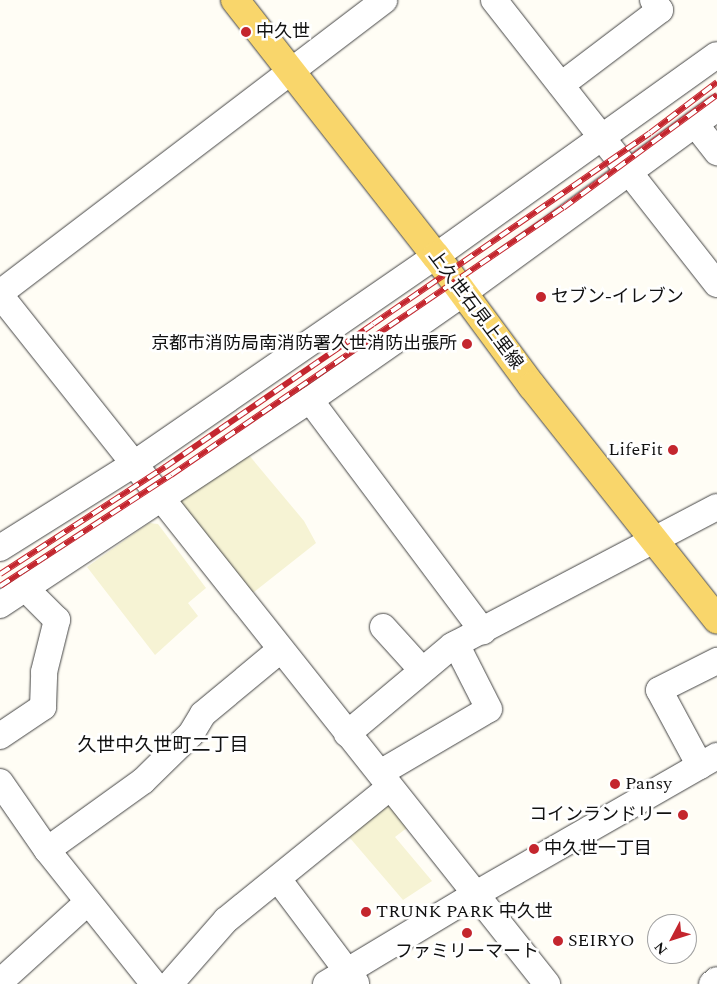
<!DOCTYPE html>
<html>
<head>
<meta charset="utf-8">
<style>
	body { margin:0 }
	#map { position:relative; width:717px; height:984px; overflow:hidden; background:#fffdf5; font-family:Spectral,"Noto Sans JP",serif }
	div>[style] { position:absolute }
	[style*='--x'] { left:calc(var(--x)*1px); top:calc(var(--y)*1px); width:calc(var(--w)*1px); rotate:calc(var(--a)*1deg) }
	.farmland>* { inset:0; background:#f6f3d4 }
	.roads { filter:drop-shadow(0 0 1px #444) drop-shadow(0 0 1px #444) }
	.minor>* { height:26px; margin:-13px; padding:0 13px; transform-origin:13px; border-radius:13px; background:#fff }
	.major>* { height:28px; margin:-14px; padding:0 14px; transform-origin:14px; border-radius:14px; background:#f9d66b }
	.rail>* { height:5.5px; margin-top:-2.75px; transform-origin:0; background:repeating-linear-gradient(90deg,#fff 0 11px,#c4262e 0 22px); box-sizing:border-box; border-block:1px solid #c4262e }
	.dots>* { width:14px; height:14px; translate:-50% -50%; box-sizing:border-box; border:2px solid #fff; border-radius:50% }
	span { translate:-50% -50%; white-space:nowrap; text-align:center; line-height:1.15; -webkit-text-stroke:5px #fff; paint-order:stroke }
	.poi-label { font-size:18px; color:#111 }
	.left { translate:0 -50%; text-align:left }
	.right { translate:-100% -50%; text-align:right }
	.street-label { font-size:18px; color:#111 }
	.neighbourhood-label { font-size:19px; color:#111 }
	.north { position:absolute; left:647px; top:914px; width:50px; height:50px; box-sizing:border-box; background:#fff; border:1px solid #a0a0a0; border-radius:50%; rotate:230deg; font-size:14px; font-weight:700; line-height:20px; text-align:center; color:#111 }
	.north::after { content:''; display:block; margin:auto; width:18px; height:22px; background:#c4262e; clip-path:polygon(50% 0,100% 100%,50% 72%,0 100%) }
</style>
</head>
<body>
<div id="map">
	<div class="farmland">
		<div style="clip-path:polygon(248px 454px,304px 521px,316px 543px,254px 592px,244px 591px,179px 499px)"></div>
		<div style="clip-path:polygon(149px 523px,158px 524px,206px 588px,188px 603px,198px 616px,155px 655px,87px 567px)"></div>
		<div style="clip-path:polygon(386px 801px,408px 827px,395px 837px,432px 881px,403px 900px,344px 831px)"></div>
	</div>
	<div class="roads">
		<div class="minor">
			<div style="--x:494;--y:0;--w:361;--a:51.9"></div>
			<div style="--x:561;--y:85;--w:124;--a:-37.1"></div>
			<div style="--x:660;--y:10;--w:12;--a:-125"></div>
			<div style="--x:695;--y:124;--w:36;--a:52"></div>
			<div style="--x:0;--y:293;--w:483;--a:-37.3"></div>
			<div style="--x:0;--y:295;--w:880;--a:51.55"></div>
			<div style="--x:310;--y:400;--w:289;--a:53.2"></div>
			<div style="--x:0;--y:548;--w:158;--a:-32.1"></div>
			<div style="--x:134;--y:464;--w:367;--a:-34.6"></div>
			<div style="--x:436;--y:256;--w:345;--a:-35.6"></div>
			<div style="--x:0;--y:605;--w:372;--a:-33.5"></div>
			<div style="--x:310;--y:400;--w:185;--a:-34.9"></div>
			<div style="--x:462;--y:294;--w:316;--a:-36.1"></div>
			<div style="--x:383;--y:627;--w:58;--a:47.8"></div>
			<div style="--x:347;--y:734;--w:137;--a:-40"></div>
			<div style="--x:452;--y:646;--w:299;--a:-27.7"></div>
			<div style="--x:0;--y:736;--w:52;--a:-34"></div>
			<div style="--x:43;--y:707;--w:35;--a:-88"></div>
			<div style="--x:44;--y:672;--w:54;--a:-76"></div>
			<div style="--x:57;--y:620;--w:45;--a:-135"></div>
			<div style="--x:700;--y:766;--w:86;--a:-118.3"></div>
			<div style="--x:659;--y:690;--w:65;--a:-26.6"></div>
			<div style="--x:380;--y:773;--w:126;--a:-30.4"></div>
			<div style="--x:489;--y:709;--w:73;--a:-116.9"></div>
			<div style="--x:0;--y:782;--w:83;--a:55.3"></div>
			<div style="--x:47;--y:850;--w:171;--a:51.4"></div>
			<div style="--x:47;--y:850;--w:118;--a:-35.7"></div>
			<div style="--x:143;--y:781;--w:67;--a:-44.4"></div>
			<div style="--x:191;--y:734;--w:23;--a:-59"></div>
			<div style="--x:203;--y:714;--w:100;--a:-39.7"></div>
			<div style="--x:278;--y:879;--w:130;--a:53.1"></div>
			<div style="--x:0;--y:982;--w:119;--a:-42.3"></div>
			<div style="--x:170;--y:984;--w:85;--a:-48.8"></div>
			<div style="--x:226;--y:920;--w:211;--a:-39"></div>
			<div style="--x:326;--y:984;--w:175;--a:-31"></div>
			<div style="--x:476;--y:894;--w:278;--a:-29.8"></div>
			<div style="--x:712;--y:984;--w:6;--a:-39"></div>
		</div>
		<div class="major">
			<div style="--x:235;--y:0;--w:325;--a:51.9"></div>
			<div style="--x:436;--y:256;--w:162;--a:53.6"></div>
			<div style="--x:532;--y:386;--w:298;--a:51.6"></div>
		</div>
	</div>
	<div class="rail">
		<div style="--x:0;--y:574;--w:197;--a:-33"></div>
		<div style="--x:165;--y:467;--w:252;--a:-34.5"></div>
		<div style="--x:373;--y:324;--w:336;--a:-34.6"></div>
		<div style="--x:650;--y:133;--w:84;--a:-37.3"></div>
		<div style="--x:0;--y:586;--w:204;--a:-33"></div>
		<div style="--x:171;--y:475;--w:474;--a:-34.3"></div>
		<div style="--x:563;--y:208;--w:191;--a:-36.3"></div>
	</div>
	<div class="dots">
		<div style="left:246px;top:32px;background:#c4262e"></div>
		<div style="left:541px;top:297px;background:#c4262e"></div>
		<div style="left:467px;top:344px;background:#c4262e"></div>
		<div style="left:673px;top:450px;background:#c4262e"></div>
		<div style="left:615px;top:784px;background:#c4262e"></div>
		<div style="left:683px;top:815px;background:#c4262e"></div>
		<div style="left:534px;top:849px;background:#c4262e"></div>
		<div style="left:366px;top:912px;background:#c4262e"></div>
		<div style="left:467px;top:933px;background:#c4262e"></div>
		<div style="left:558px;top:941px;background:#c4262e"></div>
	</div>
	<div class="poi-label">
		<span class="left" style="left:256px;top:32px">中久世</span>
		<span class="left" style="left:551px;top:297px">セブン-イレブン</span>
		<span class="right" style="left:457px;top:344px">京都市消防局南消防署久世消防出張所</span>
		<span class="right" style="left:663px;top:450px">LifeFit</span>
		<span class="left" style="left:625px;top:784px">Pansy</span>
		<span class="right" style="left:673px;top:815px">コインランドリー</span>
		<span class="left" style="left:544px;top:849px">中久世一丁目</span>
		<span class="left" style="left:376px;top:912px">TRUNK PARK 中久世</span>
		<span class="left" style="left:568px;top:941px">SEIRYO</span>
		<span style="left:467px;top:952px">ファミリーマート</span>
	</div>
	<div class="street-label">
		<span style="left:475px;top:310px;rotate:53deg">上久世石見上里線</span>
	</div>
	<div class="neighbourhood-label">
		<span style="left:163px;top:746px">久世中久世町二丁目</span>
	</div>
	<div class="north">N</div>
</div>
</body>
</html>
